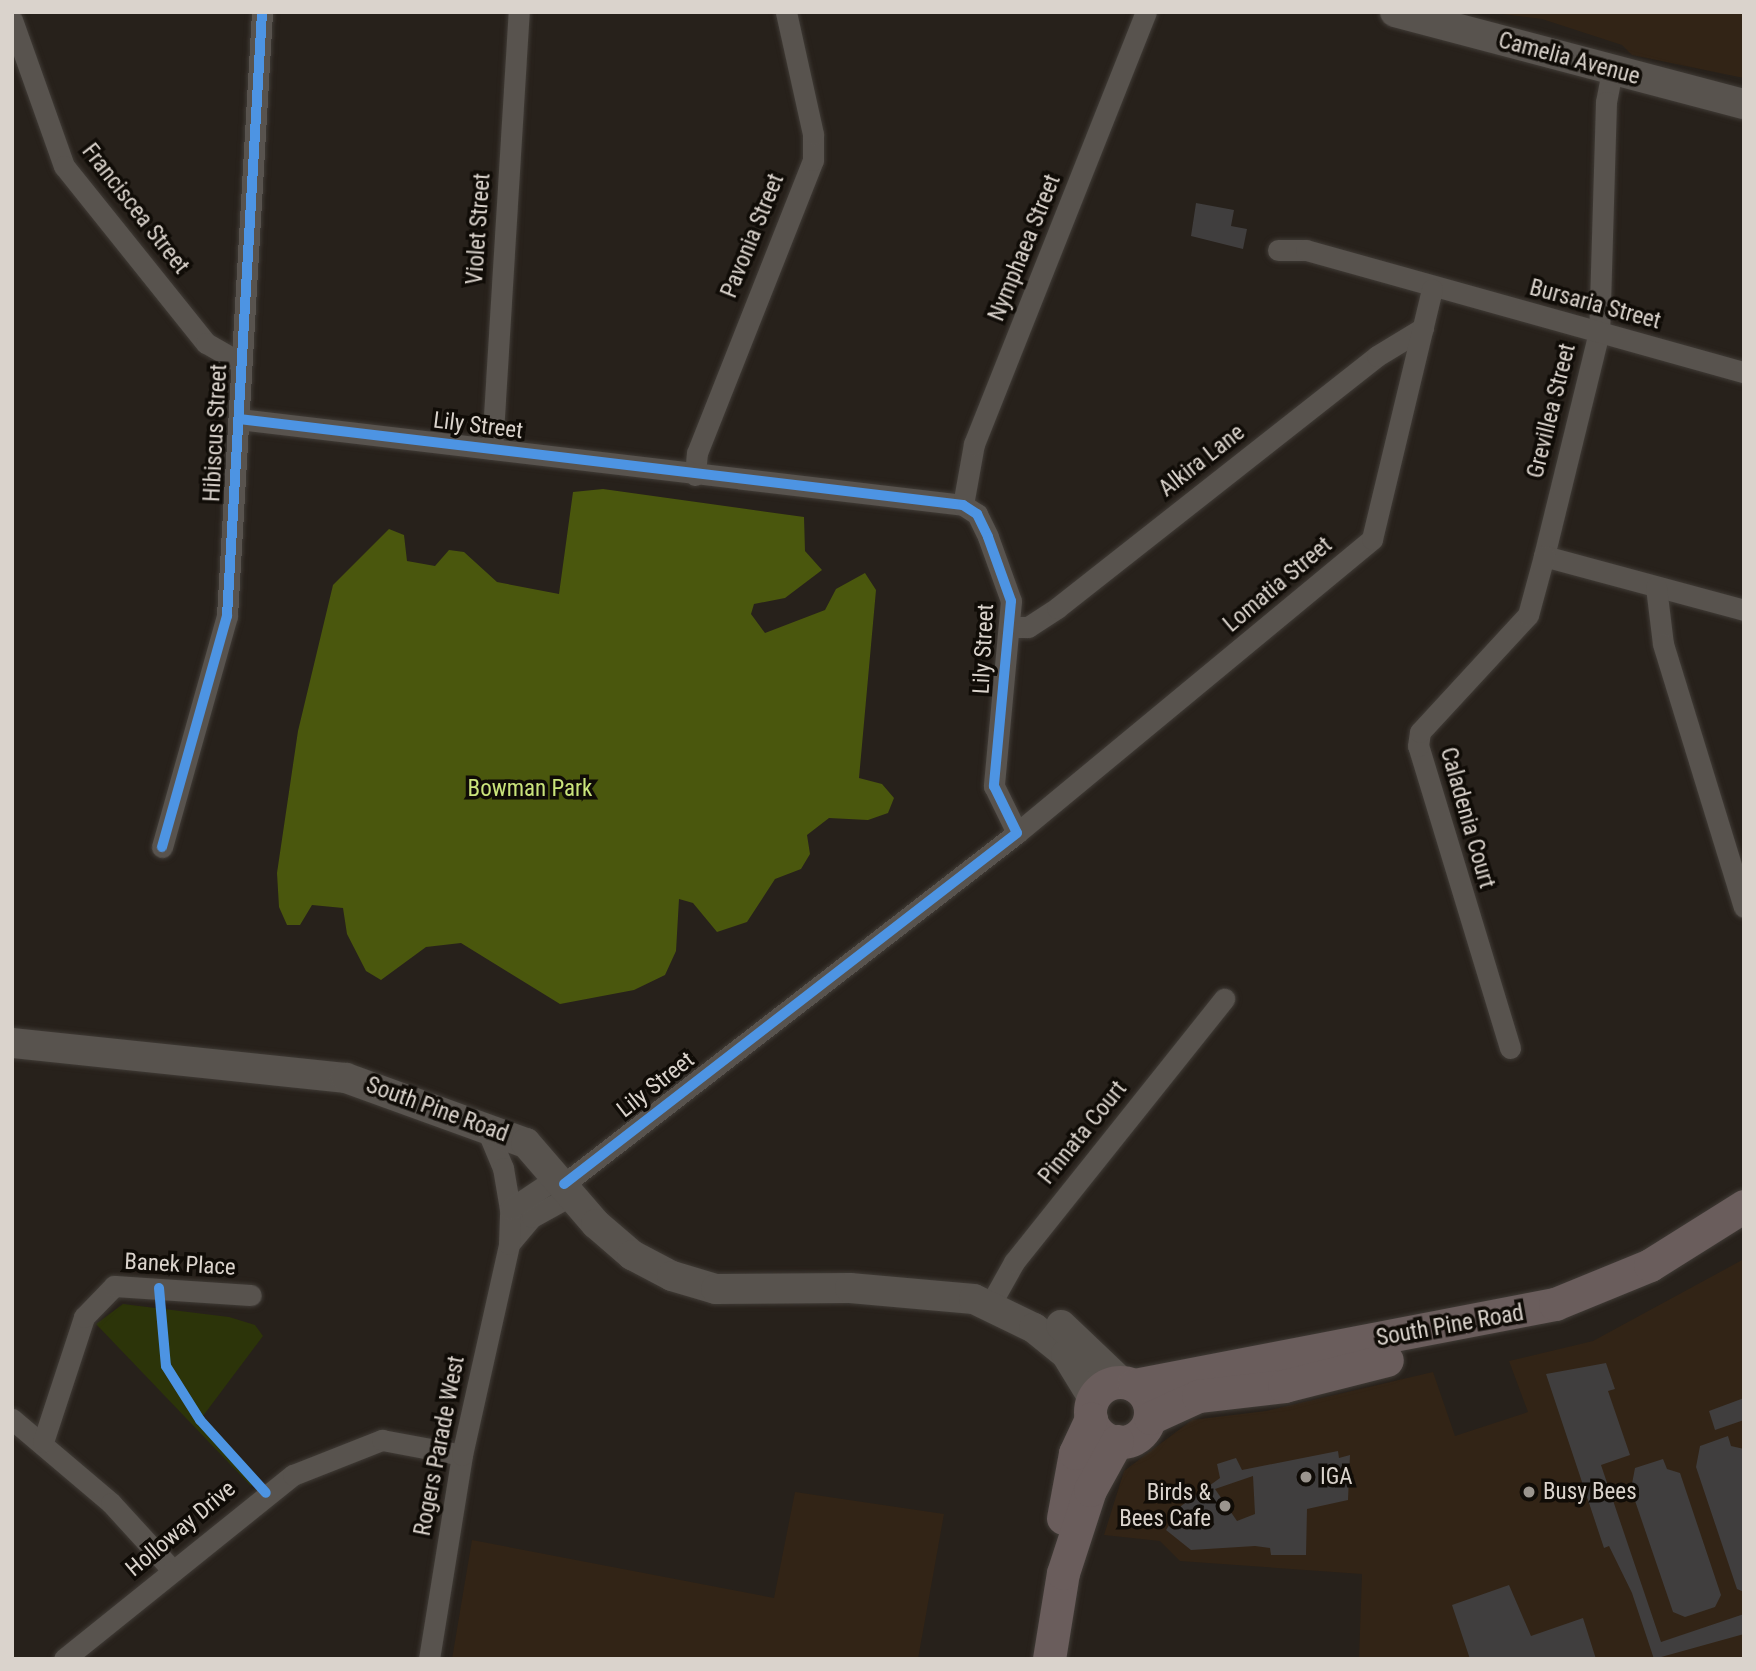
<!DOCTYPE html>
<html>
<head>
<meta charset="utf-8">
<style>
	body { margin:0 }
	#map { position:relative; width:1756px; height:1671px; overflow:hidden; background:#27211b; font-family:"Roboto Condensed",sans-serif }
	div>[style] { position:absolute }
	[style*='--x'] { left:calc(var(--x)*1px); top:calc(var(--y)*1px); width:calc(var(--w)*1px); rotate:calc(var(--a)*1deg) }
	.built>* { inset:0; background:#322416 }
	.green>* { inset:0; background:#2c3409 }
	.forest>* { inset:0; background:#4a570d }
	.building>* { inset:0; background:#403e3e }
	.roads { filter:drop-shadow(0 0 2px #403b36) drop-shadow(0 0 2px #403b36) }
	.street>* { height:21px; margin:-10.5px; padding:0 10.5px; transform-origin:10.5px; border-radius:10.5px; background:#58534e }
	.secondary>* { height:30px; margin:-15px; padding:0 15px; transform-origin:15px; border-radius:15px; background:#58534e }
	.primary>* { height:33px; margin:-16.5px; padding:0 16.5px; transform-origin:16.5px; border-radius:16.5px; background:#6a5d5c }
	.primary>.ring { margin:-16.5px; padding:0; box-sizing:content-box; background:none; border:33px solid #6a5d5c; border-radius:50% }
	.cycleway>* { height:10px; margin:-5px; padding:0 5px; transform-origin:5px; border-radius:5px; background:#4d94e3 }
	.dots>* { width:19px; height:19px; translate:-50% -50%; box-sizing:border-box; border:4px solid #100c07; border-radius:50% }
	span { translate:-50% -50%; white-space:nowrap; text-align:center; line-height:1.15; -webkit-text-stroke:7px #100c07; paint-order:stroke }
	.street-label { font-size:23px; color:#dad3cc }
	.park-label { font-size:23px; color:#cae47b }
	.poi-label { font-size:23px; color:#dad3cc }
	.left { translate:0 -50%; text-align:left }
	.right { translate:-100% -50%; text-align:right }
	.frame { position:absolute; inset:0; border:14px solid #dad3cc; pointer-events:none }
</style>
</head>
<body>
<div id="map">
	<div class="built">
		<div style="clip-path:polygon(1486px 12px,1744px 12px,1744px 78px,1632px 55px,1622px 45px,1542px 19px)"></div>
		<div style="clip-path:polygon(1744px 1259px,1744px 1659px,1359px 1659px,1362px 1574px,1180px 1561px,1160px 1541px,1104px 1535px,1124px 1471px,1192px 1420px,1266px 1411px,1433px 1372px,1455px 1436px,1528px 1412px,1509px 1361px,1593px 1341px)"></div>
		<div style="clip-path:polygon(795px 1492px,944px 1514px,918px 1659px,452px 1659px,472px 1540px,774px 1598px)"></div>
	</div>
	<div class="green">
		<div style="clip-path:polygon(123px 1304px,229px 1317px,255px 1325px,263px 1336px,203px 1416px,260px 1479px,251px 1486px,96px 1324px)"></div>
	</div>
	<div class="forest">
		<div style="clip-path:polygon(603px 489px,804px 517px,805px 551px,822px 570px,785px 598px,754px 604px,751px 614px,765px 633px,825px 610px,836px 589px,865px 573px,876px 590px,859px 778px,882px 784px,894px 798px,888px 813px,868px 820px,829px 818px,807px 835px,810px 854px,801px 869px,775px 879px,747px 922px,717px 932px,693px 903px,679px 899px,676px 951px,665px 975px,634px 990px,560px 1004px,461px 943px,426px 947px,381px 980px,366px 971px,347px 934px,343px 908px,312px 905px,300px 925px,287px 925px,279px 907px,277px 873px,298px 731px,333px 585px,389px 529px,404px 535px,407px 561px,435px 566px,449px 550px,464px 552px,497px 582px,559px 594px,573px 492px)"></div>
	</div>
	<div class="building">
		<div style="clip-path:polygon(1196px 203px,1234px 210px,1231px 226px,1247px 229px,1243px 249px,1191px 236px)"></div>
		<div style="clip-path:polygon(1606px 1363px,1615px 1389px,1608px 1391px,1630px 1455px,1601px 1465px,1661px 1642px,1744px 1614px,1744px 1634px,1654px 1659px,1632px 1593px,1609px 1546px,1604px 1548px,1546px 1374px)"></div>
		<div style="clip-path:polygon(1744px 1398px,1744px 1420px,1715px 1430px,1709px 1411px)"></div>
		<div style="clip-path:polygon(1728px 1436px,1731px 1446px,1744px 1449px,1744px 1592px,1737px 1589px,1696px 1467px,1700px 1446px)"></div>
		<div style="clip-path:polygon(evenodd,1338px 1451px,1339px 1458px,1350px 1455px,1348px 1500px,1307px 1509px,1306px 1555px,1271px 1555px,1270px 1548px,1255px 1546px,1191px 1550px,1166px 1530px,1181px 1506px,1220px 1478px,1217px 1464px,1236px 1458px,1242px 1470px,1338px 1451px,1253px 1476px,1255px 1514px,1237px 1521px,1215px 1489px,1253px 1476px)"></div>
		<div style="clip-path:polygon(1663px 1459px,1667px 1469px,1680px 1473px,1721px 1595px,1715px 1607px,1685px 1617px,1673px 1612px,1631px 1489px,1635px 1468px)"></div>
		<div style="clip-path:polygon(1509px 1585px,1531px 1636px,1583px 1618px,1596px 1659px,1470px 1659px,1452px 1605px)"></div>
	</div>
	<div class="roads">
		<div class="street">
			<div style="--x:12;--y:20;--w:155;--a:70.4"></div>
			<div style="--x:64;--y:166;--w:227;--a:51.3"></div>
			<div style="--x:206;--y:343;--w:40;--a:29.7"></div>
			<div style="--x:1612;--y:71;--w:32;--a:101"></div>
			<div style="--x:1606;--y:102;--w:230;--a:91.7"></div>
			<div style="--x:1599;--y:332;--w:231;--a:103.8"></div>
			<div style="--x:1544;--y:556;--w:207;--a:15.1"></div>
			<div style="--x:1278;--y:250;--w:28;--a:0"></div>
			<div style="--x:1306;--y:250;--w:455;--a:15.6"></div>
			<div style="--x:239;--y:419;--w:729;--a:6.77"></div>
			<div style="--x:963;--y:505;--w:17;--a:33"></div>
			<div style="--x:977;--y:514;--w:25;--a:64"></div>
			<div style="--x:988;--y:537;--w:68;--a:70.2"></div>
			<div style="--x:1011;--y:601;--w:186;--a:95.3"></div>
			<div style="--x:994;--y:786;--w:52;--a:63.9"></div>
			<div style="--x:1017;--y:833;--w:573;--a:142.23"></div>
			<div style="--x:492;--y:449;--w:438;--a:-86.5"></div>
			<div style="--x:695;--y:475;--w:22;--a:-85"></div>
			<div style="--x:697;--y:453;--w:315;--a:-68.4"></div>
			<div style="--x:813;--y:160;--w:26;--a:-90"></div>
			<div style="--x:813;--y:134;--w:125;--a:-102.5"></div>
			<div style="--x:963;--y:505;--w:62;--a:-79.8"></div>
			<div style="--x:974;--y:444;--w:465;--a:-68.3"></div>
			<div style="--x:1656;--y:587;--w:57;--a:83"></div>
			<div style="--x:1663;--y:644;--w:275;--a:72.9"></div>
			<div style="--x:1010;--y:627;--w:18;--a:0"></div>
			<div style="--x:1028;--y:627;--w:35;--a:-33"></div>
			<div style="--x:1057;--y:608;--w:407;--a:-38.2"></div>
			<div style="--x:1377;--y:356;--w:54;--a:-31.3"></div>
			<div style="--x:1017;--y:833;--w:461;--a:-39.6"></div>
			<div style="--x:1372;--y:539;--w:257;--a:-76.5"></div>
			<div style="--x:162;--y:847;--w:240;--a:-74.3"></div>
			<div style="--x:227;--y:616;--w:605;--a:-86.68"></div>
			<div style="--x:1510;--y:1048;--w:316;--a:-106.9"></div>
			<div style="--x:1418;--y:746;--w:14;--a:-82"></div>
			<div style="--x:1420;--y:732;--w:159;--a:-47.3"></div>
			<div style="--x:1528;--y:615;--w:61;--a:-74.8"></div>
			<div style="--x:485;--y:1125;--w:47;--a:67.3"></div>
			<div style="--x:503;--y:1168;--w:42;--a:80.3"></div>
			<div style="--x:509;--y:1244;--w:35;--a:-50"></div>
			<div style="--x:532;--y:1217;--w:46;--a:-28.8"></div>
			<div style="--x:990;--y:1305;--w:49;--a:-60.8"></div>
			<div style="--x:1014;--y:1262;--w:337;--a:-51.4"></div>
			<div style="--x:12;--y:1419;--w:130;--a:40.3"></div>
			<div style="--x:111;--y:1503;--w:92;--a:47.6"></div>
			<div style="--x:43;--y:1442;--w:132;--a:-71.8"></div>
			<div style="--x:84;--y:1317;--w:43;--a:-45.9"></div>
			<div style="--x:114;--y:1286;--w:137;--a:3.8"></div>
			<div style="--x:64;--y:1659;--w:294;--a:-38.8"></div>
			<div style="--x:293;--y:1475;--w:96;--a:-21.5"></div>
			<div style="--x:382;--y:1440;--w:81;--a:10.6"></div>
			<div style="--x:429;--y:1659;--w:207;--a:-80.8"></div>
			<div style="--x:462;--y:1455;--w:216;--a:-77.4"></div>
			<div style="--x:509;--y:1244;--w:35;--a:-88"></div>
			<div style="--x:510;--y:1209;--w:58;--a:-33.7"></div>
		</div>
		<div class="secondary">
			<div style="--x:1395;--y:12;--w:361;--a:14.8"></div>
			<div style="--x:12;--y:1043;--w:336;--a:6"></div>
			<div style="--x:346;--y:1078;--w:191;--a:19.9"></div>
			<div style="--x:526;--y:1143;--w:107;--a:49.2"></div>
			<div style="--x:596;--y:1224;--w:48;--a:40.7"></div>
			<div style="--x:632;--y:1255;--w:45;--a:27.7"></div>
			<div style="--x:672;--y:1276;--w:46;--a:16.5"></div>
			<div style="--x:716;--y:1289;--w:134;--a:-0.4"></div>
			<div style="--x:850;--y:1288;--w:124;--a:5.1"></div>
			<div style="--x:974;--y:1299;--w:67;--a:25.8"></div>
			<div style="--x:1034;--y:1328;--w:41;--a:39.1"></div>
			<div style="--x:1066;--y:1354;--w:52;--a:58.5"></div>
			<div style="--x:1061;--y:1325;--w:83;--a:43.5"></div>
		</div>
		<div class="primary">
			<div class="ring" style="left:1090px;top:1382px;width:27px;height:27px"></div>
			<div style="--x:1134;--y:1385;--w:429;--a:-10.9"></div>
			<div style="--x:1555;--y:1304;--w:103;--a:-22.3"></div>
			<div style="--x:1650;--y:1265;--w:111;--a:-32.1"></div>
			<div style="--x:1150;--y:1418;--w:53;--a:-24.6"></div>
			<div style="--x:1198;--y:1396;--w:87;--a:-6.6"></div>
			<div style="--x:1284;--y:1386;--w:106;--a:-14.2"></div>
			<div style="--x:1063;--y:1518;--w:66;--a:-79.5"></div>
			<div style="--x:1075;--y:1453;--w:38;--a:-65"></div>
			<div style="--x:1049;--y:1659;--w:87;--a:-80.8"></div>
			<div style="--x:1063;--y:1573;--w:87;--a:-72"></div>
			<div style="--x:1090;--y:1490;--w:56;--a:-61.1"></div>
		</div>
	</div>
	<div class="cycleway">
		<div style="--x:239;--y:419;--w:729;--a:6.77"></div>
		<div style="--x:963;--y:505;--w:17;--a:33"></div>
		<div style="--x:977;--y:514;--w:25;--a:64"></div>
		<div style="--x:988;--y:537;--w:68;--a:70.2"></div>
		<div style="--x:1011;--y:601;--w:186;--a:95.3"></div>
		<div style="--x:994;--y:786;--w:52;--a:63.9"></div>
		<div style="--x:1017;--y:833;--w:573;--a:142.23"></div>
		<div style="--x:162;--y:847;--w:240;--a:-74.3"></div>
		<div style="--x:227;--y:616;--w:605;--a:-86.68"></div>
		<div style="--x:159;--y:1288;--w:78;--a:84.9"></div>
		<div style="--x:166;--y:1366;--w:64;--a:57.8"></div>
		<div style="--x:200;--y:1420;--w:98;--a:47.9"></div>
	</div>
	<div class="dots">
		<div style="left:1306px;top:1477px;background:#9b958e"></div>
		<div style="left:1529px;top:1492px;background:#9b958e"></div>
		<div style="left:1225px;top:1506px;background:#9b958e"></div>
	</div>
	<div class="street-label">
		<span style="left:1569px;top:59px;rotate:15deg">Camelia Avenue</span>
		<span style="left:135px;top:209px;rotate:52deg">Franciscea Street</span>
		<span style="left:479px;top:229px;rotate:-86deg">Violet Street</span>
		<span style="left:753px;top:236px;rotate:-68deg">Pavonia Street</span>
		<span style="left:1025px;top:248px;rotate:-68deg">Nymphaea Street</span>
		<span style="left:1595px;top:305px;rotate:15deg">Bursaria Street</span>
		<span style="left:1552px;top:411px;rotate:-76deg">Grevillea Street</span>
		<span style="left:478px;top:426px;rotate:7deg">Lily Street</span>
		<span style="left:216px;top:433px;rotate:-87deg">Hibiscus Street</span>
		<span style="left:1202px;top:461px;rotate:-38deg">Alkira Lane</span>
		<span style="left:1278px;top:585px;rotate:-40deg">Lomatia Street</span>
		<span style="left:984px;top:649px;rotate:-87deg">Lily Street</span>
		<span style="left:1467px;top:818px;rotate:74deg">Caladenia Court</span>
		<span style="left:656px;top:1085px;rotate:-38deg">Lily Street</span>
		<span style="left:437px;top:1110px;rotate:20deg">South Pine Road</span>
		<span style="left:1083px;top:1133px;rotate:-51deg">Pinnata Court</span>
		<span style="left:180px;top:1265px;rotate:3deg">Banek Place</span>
		<span style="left:1450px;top:1326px;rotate:-10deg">South Pine Road</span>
		<span style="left:440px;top:1446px;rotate:-79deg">Rogers Parade West</span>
		<span style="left:181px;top:1529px;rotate:-40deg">Holloway Drive</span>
	</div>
	<div class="park-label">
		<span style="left:530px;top:789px">Bowman Park</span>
	</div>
	<div class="poi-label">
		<span class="left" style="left:1320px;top:1477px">IGA</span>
		<span class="left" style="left:1543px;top:1492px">Busy Bees</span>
		<span class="right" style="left:1211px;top:1506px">Birds &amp;<br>Bees Cafe</span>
	</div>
	<div class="frame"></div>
</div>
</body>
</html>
